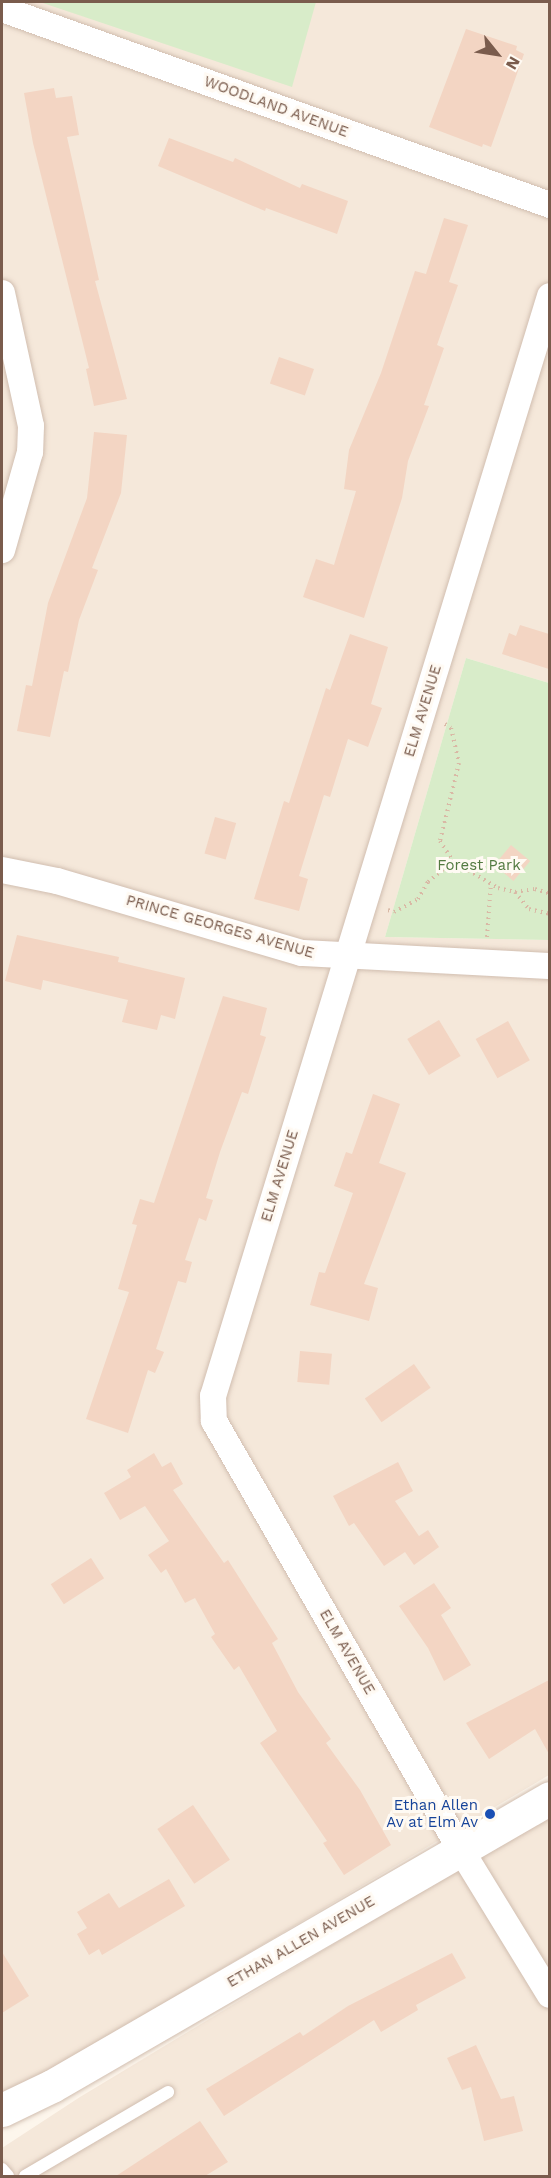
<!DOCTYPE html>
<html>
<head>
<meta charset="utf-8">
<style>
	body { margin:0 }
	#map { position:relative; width:551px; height:2178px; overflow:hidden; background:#fdf6ec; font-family:"Work Sans",sans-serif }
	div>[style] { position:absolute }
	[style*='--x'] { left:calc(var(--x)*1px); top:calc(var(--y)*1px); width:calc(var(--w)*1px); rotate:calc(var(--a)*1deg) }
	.residential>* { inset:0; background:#f5e8da }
	.green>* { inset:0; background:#d8ecc9 }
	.building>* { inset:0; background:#f3d5c3; transform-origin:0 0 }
	.path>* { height:4px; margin-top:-2px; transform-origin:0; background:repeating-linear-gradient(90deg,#d9b8a5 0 1.5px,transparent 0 6px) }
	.roads { filter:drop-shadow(0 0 2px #d1beb0) drop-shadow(0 0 2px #d1beb0) }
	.lane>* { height:12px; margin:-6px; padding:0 6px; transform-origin:6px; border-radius:6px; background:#fff }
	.street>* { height:26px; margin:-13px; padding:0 13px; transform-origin:13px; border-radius:13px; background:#fff }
	.secondary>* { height:33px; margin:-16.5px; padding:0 16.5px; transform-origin:16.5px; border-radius:16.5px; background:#fff }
	.dots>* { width:16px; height:16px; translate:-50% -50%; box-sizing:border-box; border:3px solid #fffaf3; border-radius:50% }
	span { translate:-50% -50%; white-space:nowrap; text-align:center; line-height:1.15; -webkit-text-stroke:6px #fffaf3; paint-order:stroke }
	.street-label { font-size:15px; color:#7a5c4d }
	.park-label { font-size:15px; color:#537a41 }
	.transit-label { font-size:15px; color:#164399 }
	.right { translate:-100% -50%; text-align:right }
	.frame { position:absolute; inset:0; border:3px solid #7a5c4d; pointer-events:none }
	.north { position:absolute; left:467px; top:24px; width:60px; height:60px; -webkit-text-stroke:4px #fffaf3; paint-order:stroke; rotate:120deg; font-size:16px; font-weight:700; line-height:24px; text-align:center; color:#7a5c4d }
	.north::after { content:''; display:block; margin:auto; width:21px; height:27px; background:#7a5c4d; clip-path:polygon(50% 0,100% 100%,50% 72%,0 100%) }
</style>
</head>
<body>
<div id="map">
	<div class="residential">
		<div style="clip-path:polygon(2px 2px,549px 2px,549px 683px,466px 658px,385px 937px,549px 940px,549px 1775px,51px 2070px,2px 2094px)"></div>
		<div style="clip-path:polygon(549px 1814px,549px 2176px,2px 2176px,2px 2148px,80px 2097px)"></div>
	</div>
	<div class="green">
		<div style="clip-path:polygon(40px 2px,316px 2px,292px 87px)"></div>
		<div style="clip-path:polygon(466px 658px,549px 683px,549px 940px,385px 937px)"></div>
	</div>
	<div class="building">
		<div style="clip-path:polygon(466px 29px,517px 46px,516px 50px,524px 54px,491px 147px,483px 144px,482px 147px,429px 127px)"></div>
		<div style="clip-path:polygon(54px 88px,56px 98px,72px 96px,79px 135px,67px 137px,99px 280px,95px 281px,127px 399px,94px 406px,86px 369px,89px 368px,33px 143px,24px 93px)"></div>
		<div style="clip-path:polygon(169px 138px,233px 162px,235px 158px,300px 188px,302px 184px,348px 201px,337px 234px,266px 208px,265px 211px,158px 166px)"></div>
		<div style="clip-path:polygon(444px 218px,468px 225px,449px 282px,458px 285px,437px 345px,444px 348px,424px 405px,429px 406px,408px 461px,402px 498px,364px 618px,303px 597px,316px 559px,334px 565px,356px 491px,344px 489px,349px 450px,381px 373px,415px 271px,426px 274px)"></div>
		<div style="left:279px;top:357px;width:37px;height:28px;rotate:19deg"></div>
		<div style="clip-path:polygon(94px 432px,127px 435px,121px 493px,92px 568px,98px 570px,79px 620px,68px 672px,64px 671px,50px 737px,17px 731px,26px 685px,32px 686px,48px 603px,87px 498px)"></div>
		<div style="clip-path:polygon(520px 625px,549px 634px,549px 669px,502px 654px,509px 633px,516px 636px)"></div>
		<div style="clip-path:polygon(350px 634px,388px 647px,371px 704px,382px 708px,368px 747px,348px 739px,330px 797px,324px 795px,299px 876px,308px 879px,299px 911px,254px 899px,284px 801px,289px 803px,326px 688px,330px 690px)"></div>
		<div style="left:215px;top:817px;width:22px;height:38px;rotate:16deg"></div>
		<div style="left:511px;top:845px;width:25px;height:26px;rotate:40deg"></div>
		<div style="clip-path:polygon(17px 935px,119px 957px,118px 962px,185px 978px,175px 1019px,161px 1015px,157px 1030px,122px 1022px,128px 1000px,43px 980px,41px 990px,5px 981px)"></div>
		<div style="clip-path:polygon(223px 996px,267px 1008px,260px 1035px,266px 1037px,248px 1094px,242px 1092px,220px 1152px,206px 1198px,213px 1200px,206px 1221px,199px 1218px,185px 1260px,192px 1262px,186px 1283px,178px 1281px,156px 1349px,164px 1352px,155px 1373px,148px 1370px,128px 1433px,86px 1419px,129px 1292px,118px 1289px,137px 1225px,132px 1224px,140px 1199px,154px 1203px)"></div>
		<div style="left:439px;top:1020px;width:42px;height:37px;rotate:59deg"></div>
		<div style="left:508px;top:1021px;width:45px;height:37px;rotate:61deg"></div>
		<div style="clip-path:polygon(373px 1094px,400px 1104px,379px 1163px,406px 1173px,364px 1284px,378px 1288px,369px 1321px,310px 1305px,319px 1272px,325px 1273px,353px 1193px,334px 1186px,346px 1152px,352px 1154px)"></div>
		<div style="left:300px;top:1351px;width:32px;height:31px;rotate:5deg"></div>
		<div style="left:414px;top:1364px;width:29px;height:60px;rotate:55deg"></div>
		<div style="clip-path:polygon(154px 1453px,162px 1467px,171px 1462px,183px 1484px,173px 1490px,224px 1563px,228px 1560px,278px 1639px,272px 1643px,298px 1692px,331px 1739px,326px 1743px,360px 1790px,391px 1845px,344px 1875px,323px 1843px,327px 1841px,260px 1743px,277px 1731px,239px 1666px,234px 1670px,211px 1637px,215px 1634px,195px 1598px,185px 1603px,166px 1569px,161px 1573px,148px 1555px,169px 1541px,145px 1506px,120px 1520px,104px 1493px,131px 1477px,127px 1470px)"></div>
		<div style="clip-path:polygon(398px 1462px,413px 1491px,395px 1501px,419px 1536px,428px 1530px,439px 1547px,414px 1565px,405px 1552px,384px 1566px,354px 1523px,349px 1526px,333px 1496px)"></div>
		<div style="left:91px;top:1558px;width:24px;height:48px;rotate:57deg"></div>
		<div style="clip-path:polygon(434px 1583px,451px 1608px,441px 1615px,471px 1665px,444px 1681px,428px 1648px,399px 1606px)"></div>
		<div style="clip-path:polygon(549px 1680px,549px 1754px,535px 1729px,489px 1759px,466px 1723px)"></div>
		<div style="left:193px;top:1805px;width:66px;height:43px;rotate:56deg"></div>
		<div style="clip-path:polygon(169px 1879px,185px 1906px,102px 1955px,99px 1949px,89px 1955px,77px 1934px,87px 1928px,77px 1912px,109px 1893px,119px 1908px)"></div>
		<div style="clip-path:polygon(2px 1952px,29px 1996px,2px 2013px)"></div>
		<div style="clip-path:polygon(452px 1953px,466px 1978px,416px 2005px,418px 2010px,381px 2032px,374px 2020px,224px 2116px,206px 2089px,300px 2032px,303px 2036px,348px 2006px)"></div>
		<div style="clip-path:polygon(476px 2045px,501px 2099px,514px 2096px,523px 2131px,484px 2141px,471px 2087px,462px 2090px,447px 2058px)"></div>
		<div style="clip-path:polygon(200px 2121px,228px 2162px,205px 2176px,116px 2176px)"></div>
	</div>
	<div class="path">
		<div style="--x:445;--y:724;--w:7;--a:34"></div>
		<div style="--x:451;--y:728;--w:36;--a:77"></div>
		<div style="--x:459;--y:763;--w:80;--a:103.7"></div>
		<div style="--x:440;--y:841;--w:24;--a:57"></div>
		<div style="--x:453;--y:861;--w:52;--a:31"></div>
		<div style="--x:498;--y:888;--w:17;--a:13"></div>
		<div style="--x:515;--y:892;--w:20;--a:-9"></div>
		<div style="--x:535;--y:889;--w:16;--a:18"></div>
		<div style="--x:515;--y:892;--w:22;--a:51"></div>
		<div style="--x:529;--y:909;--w:22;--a:13"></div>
		<div style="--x:388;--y:910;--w:6;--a:18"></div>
		<div style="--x:394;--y:912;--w:27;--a:-28"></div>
		<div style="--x:418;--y:899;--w:20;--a:-60"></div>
		<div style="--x:428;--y:882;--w:33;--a:-40"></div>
		<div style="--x:487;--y:937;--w:53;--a:-85.7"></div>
	</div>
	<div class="roads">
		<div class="lane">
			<div style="--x:2;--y:2169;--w:9;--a:49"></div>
			<div style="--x:25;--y:2176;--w:166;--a:-30.4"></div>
		</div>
		<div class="street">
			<div style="--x:2;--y:9;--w:582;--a:19.68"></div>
			<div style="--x:2;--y:293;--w:136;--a:77.7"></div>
			<div style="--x:31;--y:426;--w:26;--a:92"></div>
			<div style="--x:30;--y:452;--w:102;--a:105.9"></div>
			<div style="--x:550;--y:296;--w:1150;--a:107.03"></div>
			<div style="--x:213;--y:1396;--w:25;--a:88"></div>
			<div style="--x:214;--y:1421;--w:495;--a:60.1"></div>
			<div style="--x:461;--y:1850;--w:170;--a:58.5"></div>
			<div style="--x:2;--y:870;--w:56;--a:11.3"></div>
			<div style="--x:57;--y:881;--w:255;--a:16.4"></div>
			<div style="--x:302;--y:953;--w:248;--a:3"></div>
		</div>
		<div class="secondary">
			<div style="--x:2;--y:2110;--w:55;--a:-25.6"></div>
			<div style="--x:52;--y:2086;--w:575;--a:-30.04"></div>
		</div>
	</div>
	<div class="dots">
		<div style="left:490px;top:1814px;background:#1a4fb4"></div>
	</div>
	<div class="street-label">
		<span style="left:276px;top:107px;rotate:20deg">WOODLAND AVENUE</span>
		<span style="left:423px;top:711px;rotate:-73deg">ELM AVENUE</span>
		<span style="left:220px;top:927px;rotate:16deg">PRINCE GEORGES AVENUE</span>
		<span style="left:280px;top:1176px;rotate:-73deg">ELM AVENUE</span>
		<span style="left:347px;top:1652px;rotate:60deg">ELM AVENUE</span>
		<span style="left:301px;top:1942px;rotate:-30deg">ETHAN ALLEN AVENUE</span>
	</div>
	<div class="park-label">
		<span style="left:479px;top:866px">Forest Park</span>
	</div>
	<div class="transit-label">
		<span class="right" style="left:478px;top:1814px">Ethan Allen<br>Av at Elm Av</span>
	</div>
	<div class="frame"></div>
	<div class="north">N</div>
</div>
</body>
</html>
